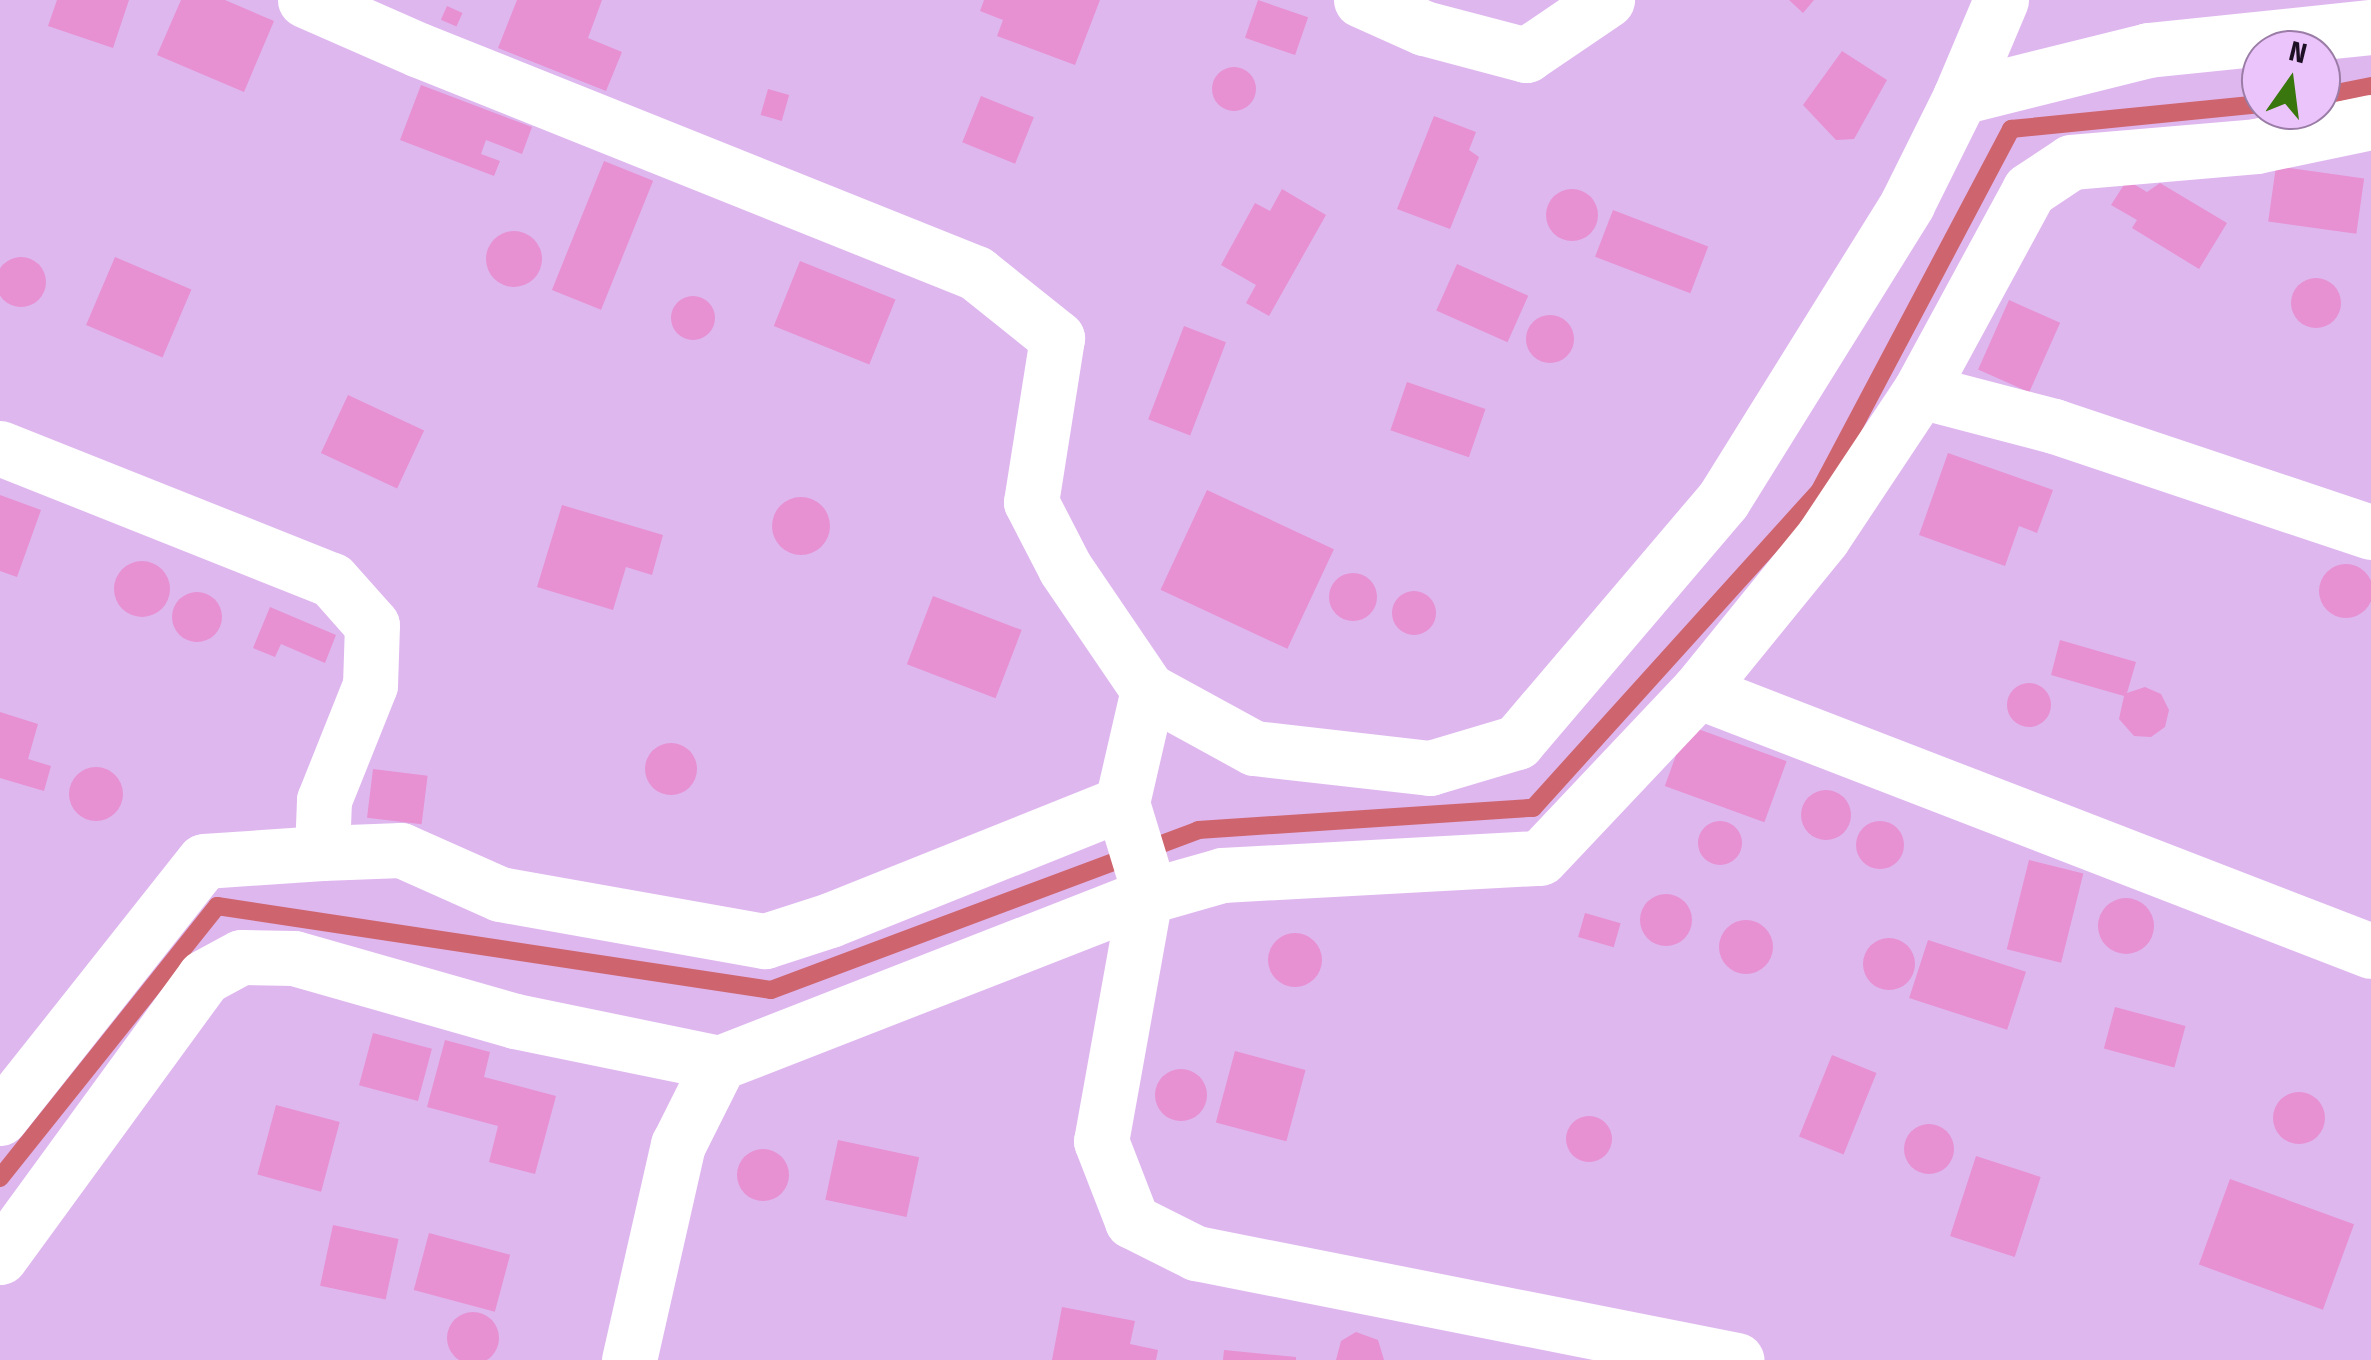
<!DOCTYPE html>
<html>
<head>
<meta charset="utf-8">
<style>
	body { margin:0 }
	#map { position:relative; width:2371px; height:1360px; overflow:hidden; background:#dfb7ef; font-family:"Fira Sans Condensed",sans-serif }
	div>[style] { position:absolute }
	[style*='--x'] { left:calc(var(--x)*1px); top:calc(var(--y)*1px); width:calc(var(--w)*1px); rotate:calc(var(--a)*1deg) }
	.stream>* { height:18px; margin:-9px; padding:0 9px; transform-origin:9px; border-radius:9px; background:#ce656e }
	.building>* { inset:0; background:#e790d2; transform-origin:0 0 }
	.round { border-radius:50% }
	.street>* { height:55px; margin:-27.5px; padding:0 27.5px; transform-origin:27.5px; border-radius:27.5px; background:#fff }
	span { translate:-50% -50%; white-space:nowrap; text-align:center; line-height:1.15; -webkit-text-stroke:8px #ecc4fc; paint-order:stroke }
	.north { position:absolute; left:2241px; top:30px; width:100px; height:100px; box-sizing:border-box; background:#ecc4fc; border:2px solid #9a7ca6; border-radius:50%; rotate:14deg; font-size:28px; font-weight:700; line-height:40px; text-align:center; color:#1e1024 }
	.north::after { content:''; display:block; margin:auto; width:35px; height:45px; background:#3a760e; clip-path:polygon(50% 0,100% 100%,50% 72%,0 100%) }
</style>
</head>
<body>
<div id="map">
	<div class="stream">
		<div style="--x:2321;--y:96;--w:51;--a:-11.3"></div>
		<div style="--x:0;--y:1178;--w:348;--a:-51.4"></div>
		<div style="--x:217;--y:906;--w:560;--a:8.62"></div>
		<div style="--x:771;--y:990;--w:456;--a:-20.5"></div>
		<div style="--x:1198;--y:830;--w:336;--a:-3.8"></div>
		<div style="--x:1533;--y:808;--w:426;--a:-47.9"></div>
		<div style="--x:1819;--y:492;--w:411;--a:-62.1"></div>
		<div style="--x:2011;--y:129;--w:251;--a:-5.7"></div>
	</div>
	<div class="building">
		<div style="clip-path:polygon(57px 0,129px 0,113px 48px,48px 26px)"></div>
		<div style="clip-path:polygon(181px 0,225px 0,274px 21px,244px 92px,157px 55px)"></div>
		<div style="clip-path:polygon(517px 0,602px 0,588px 38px,622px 52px,606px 91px,498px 48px)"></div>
		<div style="clip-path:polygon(984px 0,1100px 0,1075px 65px,997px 36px,1003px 20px,980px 11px)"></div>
		<div style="left:1258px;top:0;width:53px;height:40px;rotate:19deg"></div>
		<div style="clip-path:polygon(1789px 0,1814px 0,1803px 13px)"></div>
		<div style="left:447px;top:6px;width:17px;height:15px;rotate:24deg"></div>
		<div style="clip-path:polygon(1842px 51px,1887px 80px,1854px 139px,1836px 140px,1803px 105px)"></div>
		<div class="round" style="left:1212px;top:67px;width:44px;height:44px"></div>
		<div style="clip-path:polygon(421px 85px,532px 127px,522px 154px,486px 140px,481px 154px,500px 161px,494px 176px,400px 140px)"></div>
		<div style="left:768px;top:89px;width:22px;height:27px;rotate:16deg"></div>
		<div style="left:981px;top:96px;width:57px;height:50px;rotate:22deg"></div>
		<div style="clip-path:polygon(1434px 116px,1476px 132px,1469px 150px,1479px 157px,1450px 229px,1397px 209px)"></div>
		<div style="left:604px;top:161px;width:53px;height:139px;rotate:22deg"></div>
		<div style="left:2276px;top:166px;width:89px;height:56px;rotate:8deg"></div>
		<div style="clip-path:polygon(2127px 180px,2147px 192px,2160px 183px,2227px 223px,2199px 269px,2132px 228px,2137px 220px,2111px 205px)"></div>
		<div style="clip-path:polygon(1282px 189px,1326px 215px,1269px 316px,1246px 303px,1256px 285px,1221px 265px,1255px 203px,1270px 211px)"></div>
		<div class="round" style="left:1546px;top:189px;width:52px;height:52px"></div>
		<div style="left:1613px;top:210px;width:102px;height:50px;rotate:21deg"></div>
		<div class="round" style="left:486px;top:231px;width:56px;height:56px"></div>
		<div class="round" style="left:-4px;top:257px;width:50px;height:50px"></div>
		<div style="left:115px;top:257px;width:83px;height:74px;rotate:23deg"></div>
		<div style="left:800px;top:261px;width:103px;height:70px;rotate:22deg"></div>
		<div style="left:1457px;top:264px;width:78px;height:51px;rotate:24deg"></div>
		<div class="round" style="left:2291px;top:278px;width:50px;height:50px"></div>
		<div class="round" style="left:671px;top:296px;width:44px;height:44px"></div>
		<div style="left:2009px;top:300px;width:56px;height:76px;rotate:24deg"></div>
		<div class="round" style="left:1526px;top:315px;width:48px;height:48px"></div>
		<div style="left:1184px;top:326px;width:45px;height:100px;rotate:21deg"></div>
		<div style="left:1407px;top:382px;width:83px;height:51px;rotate:19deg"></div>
		<div style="left:348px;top:395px;width:84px;height:64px;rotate:25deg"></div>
		<div style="clip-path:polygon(1948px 453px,2053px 490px,2037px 533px,2019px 526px,2005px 566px,1919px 535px)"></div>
		<div style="left:1207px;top:490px;width:140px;height:110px;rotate:25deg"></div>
		<div style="clip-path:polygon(0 495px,41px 510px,17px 577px,0 571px)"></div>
		<div class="round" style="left:772px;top:497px;width:58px;height:58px"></div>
		<div style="clip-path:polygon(562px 505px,663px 535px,652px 575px,626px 567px,613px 610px,537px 587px)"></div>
		<div class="round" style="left:114px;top:561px;width:56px;height:56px"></div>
		<div class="round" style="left:2319px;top:564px;width:54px;height:54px"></div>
		<div class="round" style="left:1329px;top:573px;width:48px;height:48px"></div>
		<div class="round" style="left:1392px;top:591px;width:44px;height:44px"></div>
		<div class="round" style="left:172px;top:592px;width:50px;height:50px"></div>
		<div style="left:933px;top:596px;width:95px;height:73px;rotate:21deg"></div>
		<div style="clip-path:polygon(270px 607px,336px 635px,325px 663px,281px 644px,275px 657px,253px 648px)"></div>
		<div style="clip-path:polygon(2060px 640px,2136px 662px,2127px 693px,2145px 687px,2161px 694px,2169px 710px,2165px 727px,2151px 737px,2134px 736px,2119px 719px,2124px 696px,2051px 675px)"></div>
		<div class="round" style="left:2007px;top:683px;width:44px;height:44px"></div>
		<div style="clip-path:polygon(0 712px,38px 724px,28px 759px,51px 766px,44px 791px,0 778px)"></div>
		<div style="left:1687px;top:725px;width:106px;height:65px;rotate:20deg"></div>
		<div class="round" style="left:645px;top:743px;width:52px;height:52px"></div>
		<div class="round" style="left:69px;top:767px;width:54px;height:54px"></div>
		<div style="left:373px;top:769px;width:55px;height:49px;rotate:7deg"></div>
		<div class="round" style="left:1801px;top:790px;width:50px;height:50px"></div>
		<div class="round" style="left:1856px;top:821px;width:48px;height:48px"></div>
		<div class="round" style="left:1698px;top:821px;width:44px;height:44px"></div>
		<div style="left:2029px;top:860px;width:56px;height:92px;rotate:14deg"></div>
		<div class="round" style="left:1640px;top:894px;width:52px;height:52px"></div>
		<div class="round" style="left:2098px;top:898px;width:56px;height:56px"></div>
		<div style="left:1585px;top:913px;width:37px;height:25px;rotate:16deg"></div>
		<div class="round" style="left:1719px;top:920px;width:54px;height:54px"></div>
		<div class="round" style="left:1268px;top:933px;width:54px;height:54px"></div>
		<div class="round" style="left:1863px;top:938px;width:52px;height:52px"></div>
		<div style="left:1928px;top:940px;width:103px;height:61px;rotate:18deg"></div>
		<div style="left:2115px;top:1007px;width:73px;height:43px;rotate:15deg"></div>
		<div style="left:373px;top:1033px;width:61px;height:54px;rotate:15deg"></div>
		<div style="clip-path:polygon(445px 1040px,490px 1052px,484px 1077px,556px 1096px,535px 1174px,489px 1162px,498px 1126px,427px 1107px)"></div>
		<div style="left:1235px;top:1051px;width:73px;height:74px;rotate:15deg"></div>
		<div style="left:1832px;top:1055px;width:48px;height:88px;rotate:22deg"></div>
		<div class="round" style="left:1155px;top:1069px;width:52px;height:52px"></div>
		<div class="round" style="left:2273px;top:1092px;width:52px;height:52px"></div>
		<div style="left:276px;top:1105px;width:66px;height:72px;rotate:15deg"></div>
		<div class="round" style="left:1566px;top:1116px;width:46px;height:46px"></div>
		<div class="round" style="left:1904px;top:1124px;width:50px;height:50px"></div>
		<div style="left:838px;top:1140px;width:83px;height:61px;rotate:12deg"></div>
		<div class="round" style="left:737px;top:1149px;width:52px;height:52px"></div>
		<div style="left:1976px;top:1156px;width:68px;height:84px;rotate:18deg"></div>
		<div style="left:2230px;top:1179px;width:132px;height:91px;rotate:20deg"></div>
		<div style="left:333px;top:1225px;width:67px;height:62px;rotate:12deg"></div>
		<div style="left:429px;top:1233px;width:84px;height:59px;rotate:15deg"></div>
		<div style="clip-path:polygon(1062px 1307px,1135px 1321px,1130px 1344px,1158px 1350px,1156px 1360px,1052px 1360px)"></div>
		<div class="round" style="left:447px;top:1312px;width:52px;height:52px"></div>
		<div style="clip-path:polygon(1356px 1332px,1378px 1340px,1384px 1360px,1336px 1360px,1341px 1341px)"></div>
		<div style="clip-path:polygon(1224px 1350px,1296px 1357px,1296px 1360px,1223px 1360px)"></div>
	</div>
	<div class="street">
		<div style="--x:305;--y:0;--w:124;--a:23.7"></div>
		<div style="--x:419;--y:50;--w:600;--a:21.82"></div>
		<div style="--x:976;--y:273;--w:104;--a:38.7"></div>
		<div style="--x:1057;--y:338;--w:166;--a:99"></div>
		<div style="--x:1031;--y:502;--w:74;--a:62.7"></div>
		<div style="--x:1065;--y:568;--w:148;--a:55.8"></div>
		<div style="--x:1148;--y:690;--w:116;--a:103"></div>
		<div style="--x:1122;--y:803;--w:78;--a:73"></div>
		<div style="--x:1145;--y:878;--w:19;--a:90"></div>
		<div style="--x:1145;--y:897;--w:248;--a:100.2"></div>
		<div style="--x:1101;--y:1141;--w:86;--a:68.8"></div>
		<div style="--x:1132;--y:1221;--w:72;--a:26.6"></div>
		<div style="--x:1196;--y:1253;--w:551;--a:11.19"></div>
		<div style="--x:1361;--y:0;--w:69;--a:24"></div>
		<div style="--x:1424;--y:28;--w:106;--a:14.8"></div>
		<div style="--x:1526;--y:55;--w:98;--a:-34.2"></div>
		<div style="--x:2001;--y:0;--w:105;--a:112.9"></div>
		<div style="--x:1960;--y:97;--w:194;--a:-14"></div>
		<div style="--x:2148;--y:50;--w:224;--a:-5.9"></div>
		<div style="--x:1920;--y:391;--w:138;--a:14.6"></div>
		<div style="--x:2054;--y:426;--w:334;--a:18.5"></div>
		<div style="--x:0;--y:448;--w:357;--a:21.7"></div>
		<div style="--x:332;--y:580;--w:60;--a:48.4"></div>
		<div style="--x:372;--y:625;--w:60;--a:91.9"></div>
		<div style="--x:370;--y:685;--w:124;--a:111.8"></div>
		<div style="--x:324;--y:800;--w:53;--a:92.2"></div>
		<div style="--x:322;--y:853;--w:79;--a:-2.2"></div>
		<div style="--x:401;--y:850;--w:108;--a:24"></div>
		<div style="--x:500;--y:894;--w:269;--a:10.1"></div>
		<div style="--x:765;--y:941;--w:68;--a:-17.9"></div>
		<div style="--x:830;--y:920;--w:315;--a:-21.8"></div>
		<div style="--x:1148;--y:690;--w:121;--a:28.7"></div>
		<div style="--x:1254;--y:748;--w:177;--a:6.5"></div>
		<div style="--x:1430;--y:768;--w:91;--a:-16.6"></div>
		<div style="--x:1517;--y:742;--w:318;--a:-49.6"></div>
		<div style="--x:1723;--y:500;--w:349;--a:-58.1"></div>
		<div style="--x:1907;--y:204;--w:119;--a:-63.6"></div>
		<div style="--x:1698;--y:691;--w:721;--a:21.12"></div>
		<div style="--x:0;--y:1118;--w:328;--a:-51.6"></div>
		<div style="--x:204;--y:861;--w:118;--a:-3.9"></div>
		<div style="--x:0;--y:1257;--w:346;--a:-53.9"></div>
		<div style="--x:204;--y:977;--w:42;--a:-28.4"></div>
		<div style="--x:241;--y:957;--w:53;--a:1.1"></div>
		<div style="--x:294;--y:958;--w:230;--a:15.9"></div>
		<div style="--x:515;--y:1021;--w:208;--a:11.6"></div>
		<div style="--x:719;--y:1063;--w:457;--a:-21.3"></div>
		<div style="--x:1145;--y:897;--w:80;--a:-15.9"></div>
		<div style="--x:1222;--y:875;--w:318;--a:-3.1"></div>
		<div style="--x:1540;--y:858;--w:230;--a:-46.6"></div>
		<div style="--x:1698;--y:691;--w:198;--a:-50.9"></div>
		<div style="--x:1823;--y:537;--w:175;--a:-56.4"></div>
		<div style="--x:1920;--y:391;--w:229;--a:-61.5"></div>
		<div style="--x:2029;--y:190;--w:50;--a:-33.7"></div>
		<div style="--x:2071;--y:162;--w:186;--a:-4.9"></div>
		<div style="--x:2256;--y:146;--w:117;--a:-11.8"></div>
		<div style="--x:629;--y:1360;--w:221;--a:-77.2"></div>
		<div style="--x:678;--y:1145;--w:92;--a:-63.4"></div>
	</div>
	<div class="north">N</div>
</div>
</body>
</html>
